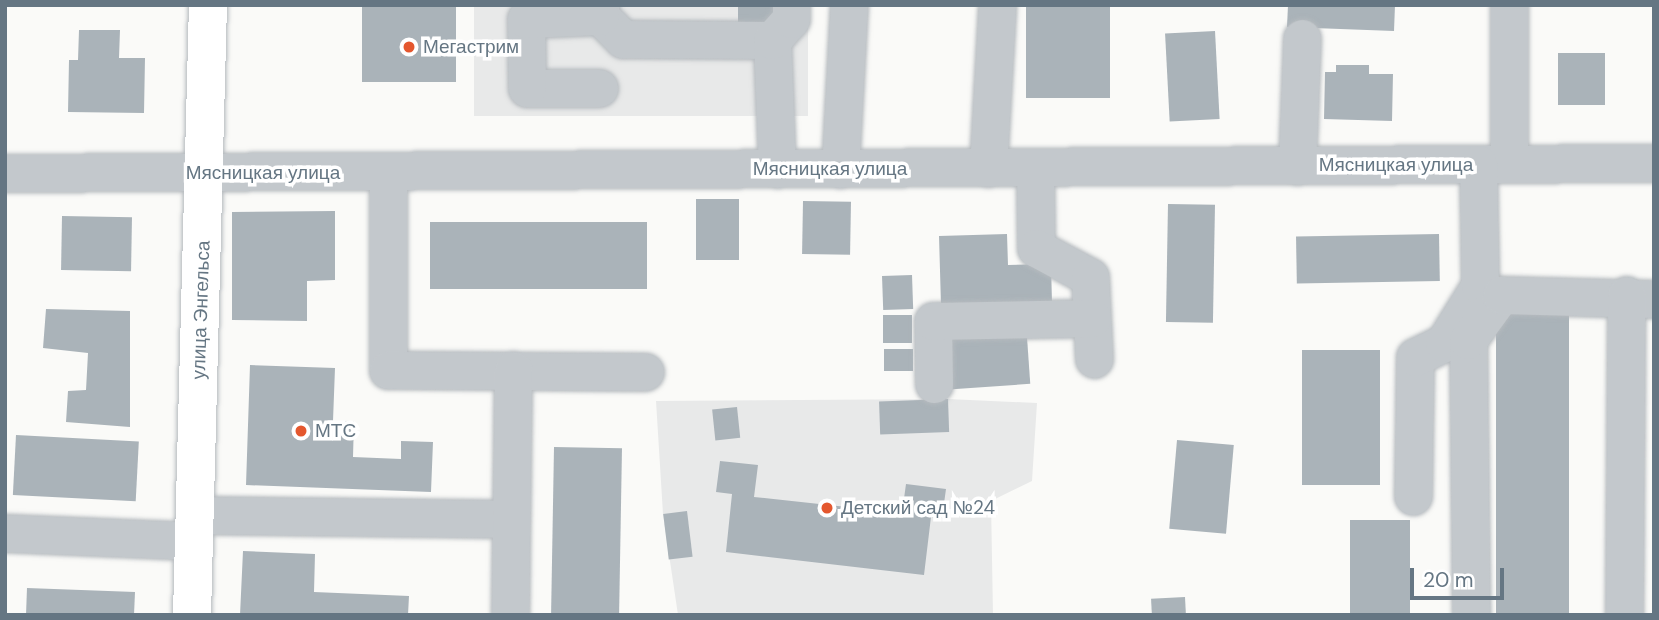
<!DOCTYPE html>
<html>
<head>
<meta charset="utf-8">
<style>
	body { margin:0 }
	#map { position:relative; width:1659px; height:620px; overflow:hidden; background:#fafaf8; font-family:"DM Sans",sans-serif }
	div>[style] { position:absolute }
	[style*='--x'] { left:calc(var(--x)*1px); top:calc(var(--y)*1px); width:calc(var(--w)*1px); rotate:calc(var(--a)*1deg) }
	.built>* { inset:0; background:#e8e9e9; transform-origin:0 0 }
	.building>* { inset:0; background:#aab3b9; transform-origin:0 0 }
	.roads { filter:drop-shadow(0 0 2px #b5babe) drop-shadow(0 0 2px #b5babe) }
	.minor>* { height:37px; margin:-18.5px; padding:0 18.5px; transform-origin:18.5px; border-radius:18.5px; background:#c3c8cc }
	.major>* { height:38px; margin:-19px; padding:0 19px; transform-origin:19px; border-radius:19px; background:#fff }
	.dots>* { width:19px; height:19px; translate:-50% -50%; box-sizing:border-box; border:4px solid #fff; border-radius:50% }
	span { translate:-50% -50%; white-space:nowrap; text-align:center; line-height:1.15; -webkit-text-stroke:7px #fff; paint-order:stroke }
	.poi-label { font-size:19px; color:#657683 }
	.left { translate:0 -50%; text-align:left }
	.street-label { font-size:19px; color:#657683 }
	.frame { position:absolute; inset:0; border:7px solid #657683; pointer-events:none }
	.scale { position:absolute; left:1410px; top:568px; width:94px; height:32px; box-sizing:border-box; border:4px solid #657683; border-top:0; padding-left:9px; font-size:21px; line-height:24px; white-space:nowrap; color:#657683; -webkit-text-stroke:5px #fff; paint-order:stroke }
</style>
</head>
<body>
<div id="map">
	<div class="built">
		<div style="left:474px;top:5px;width:334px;height:111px"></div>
		<div style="clip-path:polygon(948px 399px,1037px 403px,1032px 481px,991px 501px,993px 615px,678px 615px,663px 514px,656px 401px)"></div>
	</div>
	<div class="building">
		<div style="left:362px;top:5px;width:94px;height:77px"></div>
		<div style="left:738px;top:5px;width:38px;height:18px"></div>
		<div style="left:1026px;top:5px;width:84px;height:93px"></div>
		<div style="clip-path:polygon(1288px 5px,1395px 5px,1394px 31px,1287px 27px)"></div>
		<div style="clip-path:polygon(79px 30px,120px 30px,119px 58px,145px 58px,144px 113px,68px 112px,69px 60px,78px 60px)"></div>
		<div style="left:1215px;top:31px;width:88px;height:50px;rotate:87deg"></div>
		<div style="left:1558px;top:53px;width:47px;height:52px"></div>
		<div style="clip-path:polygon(1336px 65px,1369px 65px,1369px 74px,1393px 74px,1392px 121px,1324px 119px,1325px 72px,1336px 72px)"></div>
		<div style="left:696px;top:199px;width:43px;height:61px"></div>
		<div style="left:803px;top:201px;width:48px;height:53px;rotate:1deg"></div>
		<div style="left:1168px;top:204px;width:47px;height:118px;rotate:1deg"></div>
		<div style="clip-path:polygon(335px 211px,335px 280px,307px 281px,307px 321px,232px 320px,232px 212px)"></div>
		<div style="left:62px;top:216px;width:70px;height:54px;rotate:1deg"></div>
		<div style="left:647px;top:222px;width:67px;height:217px;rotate:90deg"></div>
		<div style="clip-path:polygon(1007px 234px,1008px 265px,1051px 264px,1052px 303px,941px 305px,939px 236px)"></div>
		<div style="left:1439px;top:234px;width:47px;height:143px;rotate:89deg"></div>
		<div style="left:912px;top:275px;width:34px;height:30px;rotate:88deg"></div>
		<div style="clip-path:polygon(46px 309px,130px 311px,130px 427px,66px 422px,68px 391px,86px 390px,88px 353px,43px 348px)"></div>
		<div style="left:1496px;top:311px;width:73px;height:304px"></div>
		<div style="left:883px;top:315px;width:29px;height:28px"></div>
		<div style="left:1026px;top:323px;width:61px;height:78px;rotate:86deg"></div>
		<div style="left:884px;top:349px;width:29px;height:22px"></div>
		<div style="left:1302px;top:350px;width:78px;height:135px"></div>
		<div style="clip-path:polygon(250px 365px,335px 368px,333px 421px,354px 421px,353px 457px,401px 459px,401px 441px,433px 442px,431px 492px,246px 485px)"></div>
		<div style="left:948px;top:399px;width:33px;height:69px;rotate:88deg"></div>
		<div style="left:737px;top:407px;width:31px;height:25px;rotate:84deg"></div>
		<div style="left:16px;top:435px;width:123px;height:60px;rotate:3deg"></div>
		<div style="left:1177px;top:440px;width:57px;height:89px;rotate:5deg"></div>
		<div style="left:554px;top:447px;width:68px;height:168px;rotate:1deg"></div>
		<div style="clip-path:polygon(720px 461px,758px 465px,754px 497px,902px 513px,906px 484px,946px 489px,942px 518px,931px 517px,924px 575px,726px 552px,732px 494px,716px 492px)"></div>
		<div style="left:687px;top:511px;width:46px;height:24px;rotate:83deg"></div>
		<div style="left:1350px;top:520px;width:60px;height:95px"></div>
		<div style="clip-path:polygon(243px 551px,315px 554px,314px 592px,409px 596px,408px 615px,240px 615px)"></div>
		<div style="clip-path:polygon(27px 588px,135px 592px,134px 615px,26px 615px)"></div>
		<div style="left:1185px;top:597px;width:18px;height:34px;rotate:87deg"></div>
	</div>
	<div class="roads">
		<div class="minor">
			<div style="--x:600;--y:5;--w:11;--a:90"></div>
			<div style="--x:600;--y:16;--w:33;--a:45"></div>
			<div style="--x:623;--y:39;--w:149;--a:0.4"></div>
			<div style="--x:1509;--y:5;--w:159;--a:90"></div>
			<div style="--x:599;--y:88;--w:72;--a:180"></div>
			<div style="--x:527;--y:88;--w:69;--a:-90.8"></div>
			<div style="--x:526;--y:19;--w:74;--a:-2.3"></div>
			<div style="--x:1297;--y:166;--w:128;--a:-87.8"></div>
			<div style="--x:988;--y:168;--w:163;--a:-86.8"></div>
			<div style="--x:1035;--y:168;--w:80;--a:89.3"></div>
			<div style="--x:1036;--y:248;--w:61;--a:28.2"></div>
			<div style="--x:1090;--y:277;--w:82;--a:87.2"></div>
			<div style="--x:777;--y:169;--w:129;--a:-92.2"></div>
			<div style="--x:772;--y:40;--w:28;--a:-48"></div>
			<div style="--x:791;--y:19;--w:14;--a:-90"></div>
			<div style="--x:840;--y:169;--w:164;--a:-86.9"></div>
			<div style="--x:388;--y:172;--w:198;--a:90"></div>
			<div style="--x:388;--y:370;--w:257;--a:0.4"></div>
			<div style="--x:5;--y:173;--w:1649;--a:-0.35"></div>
			<div style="--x:934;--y:384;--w:63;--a:-90.9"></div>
			<div style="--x:933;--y:321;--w:159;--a:-1.1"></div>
			<div style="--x:1413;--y:496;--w:139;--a:-89.2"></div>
			<div style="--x:1415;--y:357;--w:32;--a:-26"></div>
			<div style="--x:1444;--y:343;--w:68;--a:-58.2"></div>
			<div style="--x:1480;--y:285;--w:121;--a:-90.9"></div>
			<div style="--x:195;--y:515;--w:316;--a:0.7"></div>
			<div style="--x:5;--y:533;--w:189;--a:2.4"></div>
			<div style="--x:510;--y:615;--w:245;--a:-89.3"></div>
			<div style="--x:1471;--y:615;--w:275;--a:-90.6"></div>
			<div style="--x:1468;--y:340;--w:56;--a:-53.7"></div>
			<div style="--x:1501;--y:295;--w:153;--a:1.5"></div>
			<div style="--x:1624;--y:615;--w:320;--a:-89.6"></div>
		</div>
		<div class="major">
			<div style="--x:192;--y:615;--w:610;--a:-88.5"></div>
		</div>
	</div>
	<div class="dots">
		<div style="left:409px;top:47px;background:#e4572e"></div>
		<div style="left:301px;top:431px;background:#e4572e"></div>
		<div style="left:827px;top:508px;background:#e4572e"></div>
	</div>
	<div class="poi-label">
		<span class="left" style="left:423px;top:47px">Мегастрим</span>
		<span class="left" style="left:315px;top:431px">МТС</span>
		<span class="left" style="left:841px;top:508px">Детский сад №24</span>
	</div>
	<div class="street-label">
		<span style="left:1396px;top:165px">Мясницкая улица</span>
		<span style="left:830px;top:169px">Мясницкая улица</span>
		<span style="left:263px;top:173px">Мясницкая улица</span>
		<span style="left:201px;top:310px;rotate:-88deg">улица Энгельса</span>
	</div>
	<div class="frame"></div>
	<div class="scale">20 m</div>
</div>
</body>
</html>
